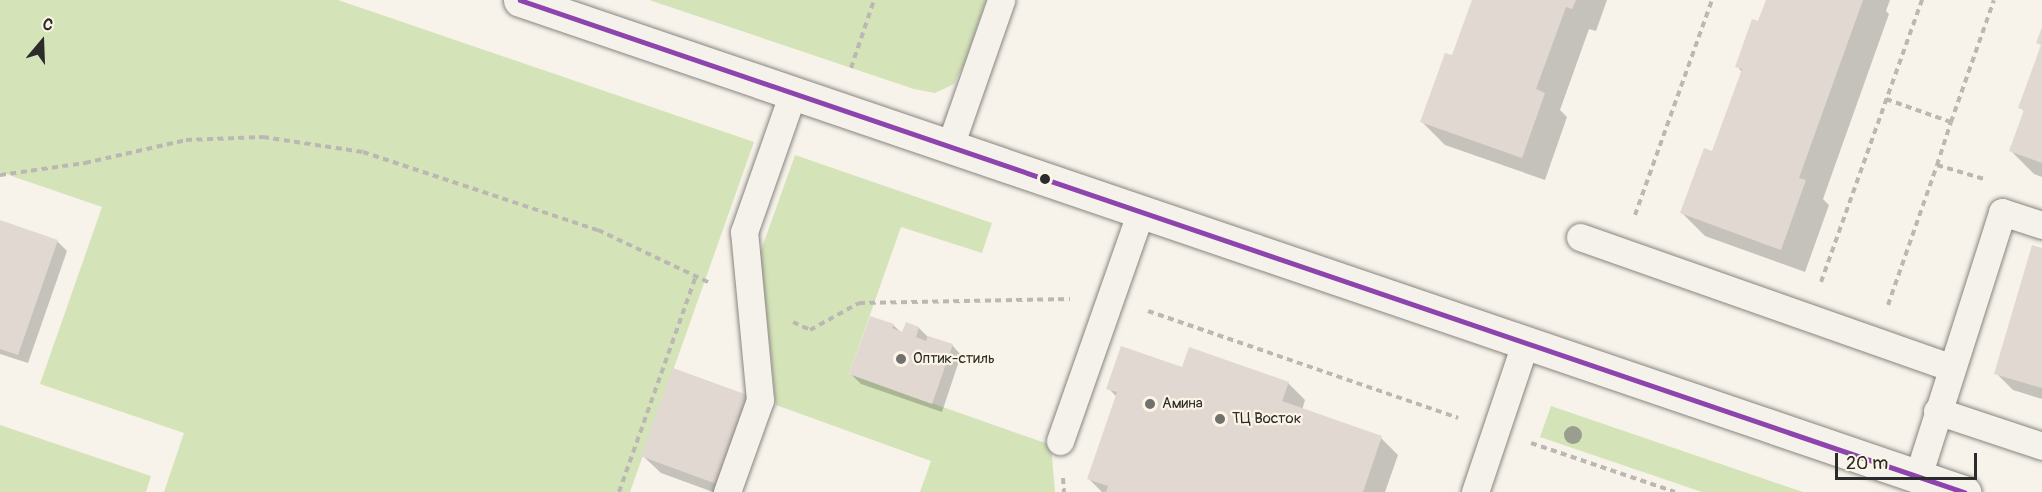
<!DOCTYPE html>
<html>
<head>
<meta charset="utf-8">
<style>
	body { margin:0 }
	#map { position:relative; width:2042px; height:492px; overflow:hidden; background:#f7f3ea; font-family:Pangolin,sans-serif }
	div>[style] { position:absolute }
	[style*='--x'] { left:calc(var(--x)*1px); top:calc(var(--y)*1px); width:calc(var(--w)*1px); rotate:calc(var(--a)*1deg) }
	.green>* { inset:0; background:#d5e3b8 }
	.shadow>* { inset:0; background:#0003 }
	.building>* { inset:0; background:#e2d8d2; transform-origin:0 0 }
	.path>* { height:4px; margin-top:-2px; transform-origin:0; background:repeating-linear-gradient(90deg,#bbb8b4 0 6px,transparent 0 10.5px) }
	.roads { filter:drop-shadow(0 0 2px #878581) drop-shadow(0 0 2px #878581) }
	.lane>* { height:27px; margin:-13.5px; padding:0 13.5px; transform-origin:13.5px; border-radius:13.5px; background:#f5f2ec }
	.street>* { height:33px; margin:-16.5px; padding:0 16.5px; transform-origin:16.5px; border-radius:16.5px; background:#f5f2ec }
	.bus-1>* { height:4.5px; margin:-2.25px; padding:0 2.25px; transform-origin:2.25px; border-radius:2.25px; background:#8e44ad }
	.trees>* { width:18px; height:18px; margin:-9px; border-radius:50%; background:#9a9d8f }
	.dots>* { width:16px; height:16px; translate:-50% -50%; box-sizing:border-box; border:3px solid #fcf5e5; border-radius:50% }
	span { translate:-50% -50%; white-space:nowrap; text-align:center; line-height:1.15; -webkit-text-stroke:4.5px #fcf5e5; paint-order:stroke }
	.poi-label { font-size:15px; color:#2b2b2b }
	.left { translate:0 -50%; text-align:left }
	.north { position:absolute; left:12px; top:12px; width:60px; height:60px; -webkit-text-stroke:4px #fcf5e5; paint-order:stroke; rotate:19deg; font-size:16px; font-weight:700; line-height:24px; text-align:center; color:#2b2b2b }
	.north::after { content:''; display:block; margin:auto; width:21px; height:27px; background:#2b2b2b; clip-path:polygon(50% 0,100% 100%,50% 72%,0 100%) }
	.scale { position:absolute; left:1835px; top:453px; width:142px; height:27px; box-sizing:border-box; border:3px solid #2b2b2b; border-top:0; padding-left:8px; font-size:18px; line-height:21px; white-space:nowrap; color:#2b2b2b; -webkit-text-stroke:4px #fcf5e5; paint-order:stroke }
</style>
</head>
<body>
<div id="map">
	<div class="green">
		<div style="clip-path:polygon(0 0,338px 0,754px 142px,630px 492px,164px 492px,184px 433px,40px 384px,102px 207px,0 172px)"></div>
		<div style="clip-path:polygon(649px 0,986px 0,964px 64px,954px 84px,935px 93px,914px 89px)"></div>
		<div style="clip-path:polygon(795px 155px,992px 223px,982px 253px,901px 227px,849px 374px,1051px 445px,1055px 492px,920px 492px,931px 461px,776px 405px,760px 253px)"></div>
		<div style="clip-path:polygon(1551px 406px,1803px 492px,1702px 492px,1540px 437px)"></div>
		<div style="clip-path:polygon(0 425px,151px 476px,146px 492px,0 492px)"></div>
	</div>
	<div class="shadow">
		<div style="clip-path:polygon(1473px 0,1607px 0,1596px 31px,1589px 29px,1560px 110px,1567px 117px,1545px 180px,1445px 145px,1422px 122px,1453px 57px)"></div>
		<div style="clip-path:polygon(1768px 0,1890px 0,1886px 11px,1889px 14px,1823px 199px,1829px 205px,1805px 272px,1705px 236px,1682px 213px,1713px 153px,1742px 72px,1737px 66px)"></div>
		<div style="clip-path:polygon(2042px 48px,2042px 177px,2034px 174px,2010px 150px,2025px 112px,2020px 107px)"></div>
		<div style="clip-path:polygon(0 221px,57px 241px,67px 251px,28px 363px,0 354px)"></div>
		<div style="clip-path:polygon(2042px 250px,2042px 399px,2013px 390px,1996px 373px)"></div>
		<div style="clip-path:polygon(893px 325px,903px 334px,919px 328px,928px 337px,952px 345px,961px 355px,942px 412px,861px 384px,851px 374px)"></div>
		<div style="clip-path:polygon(1183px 369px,1288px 383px,1305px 400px,1302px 410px,1381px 438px,1398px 455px,1385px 492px,1102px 492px,1088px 478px,1117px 397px,1108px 388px)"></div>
		<div style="clip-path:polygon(674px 370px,736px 492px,713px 492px,661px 473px,644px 457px)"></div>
	</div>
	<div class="building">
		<div style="clip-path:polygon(1472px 0,1576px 0,1572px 9px,1566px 7px,1536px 89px,1545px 93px,1522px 158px,1420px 122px,1445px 53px,1452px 55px)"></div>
		<div style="clip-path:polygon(1766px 0,1863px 0,1799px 178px,1806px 180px,1781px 250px,1680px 213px,1704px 148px,1712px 151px,1742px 69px,1735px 67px,1752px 19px,1758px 21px)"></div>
		<div style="clip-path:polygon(2042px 27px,2042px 163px,2009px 151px,2024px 110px,2018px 108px,2041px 45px,2036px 43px)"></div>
		<div style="clip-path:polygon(0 220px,58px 240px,18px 355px,0 349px)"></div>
		<div style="clip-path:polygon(2032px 245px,2042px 248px,2042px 388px,1994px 374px)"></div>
		<div style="clip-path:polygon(870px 316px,894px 324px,892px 328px,902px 332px,906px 322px,919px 327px,916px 337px,926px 341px,928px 336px,953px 344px,932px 404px,849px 374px)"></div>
		<div style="clip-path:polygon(1121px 346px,1182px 367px,1189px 347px,1289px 382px,1282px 401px,1382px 436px,1363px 492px,1106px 492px,1108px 486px,1087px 479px,1117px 392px,1106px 389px)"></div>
		<div style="left:673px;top:368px;width:80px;height:94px;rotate:20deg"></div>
	</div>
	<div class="path">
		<div style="--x:851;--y:68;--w:72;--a:-71.3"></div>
		<div style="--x:1886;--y:99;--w:69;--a:19.5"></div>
		<div style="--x:1951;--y:122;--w:129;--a:-70.6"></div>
		<div style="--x:1937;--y:165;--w:45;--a:-72"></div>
		<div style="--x:0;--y:175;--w:86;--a:-8"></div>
		<div style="--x:85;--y:163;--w:104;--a:-12.8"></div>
		<div style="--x:186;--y:140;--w:77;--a:-2.2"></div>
		<div style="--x:263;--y:137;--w:101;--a:8.5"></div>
		<div style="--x:363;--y:152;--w:248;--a:18.4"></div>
		<div style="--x:598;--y:230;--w:124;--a:25.3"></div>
		<div style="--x:1635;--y:215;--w:228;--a:-70.3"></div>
		<div style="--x:1821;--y:282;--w:300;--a:-70.3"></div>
		<div style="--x:1888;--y:305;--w:148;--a:-70.7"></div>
		<div style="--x:1937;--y:165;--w:49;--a:16.6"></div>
		<div style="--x:1148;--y:311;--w:328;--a:19"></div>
		<div style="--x:793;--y:322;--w:19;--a:25"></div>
		<div style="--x:810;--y:330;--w:56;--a:-28.9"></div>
		<div style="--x:859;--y:303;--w:211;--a:-1.1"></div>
		<div style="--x:1531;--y:443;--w:152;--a:18.8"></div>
		<div style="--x:1063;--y:478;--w:14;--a:86"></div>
		<div style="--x:619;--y:492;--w:229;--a:-70.4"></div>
	</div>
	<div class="roads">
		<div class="lane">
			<div style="--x:950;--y:146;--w:155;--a:-70.7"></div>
			<div style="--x:1580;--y:237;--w:394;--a:19.4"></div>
			<div style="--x:1937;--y:411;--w:111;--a:18.4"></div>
			<div style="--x:1060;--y:441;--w:244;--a:-70.6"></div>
			<div style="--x:1918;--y:476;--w:277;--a:-72.3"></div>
			<div style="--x:2002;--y:212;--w:42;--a:18"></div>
			<div style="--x:727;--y:492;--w:98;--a:-70.3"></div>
			<div style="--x:760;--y:400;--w:169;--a:-95.4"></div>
			<div style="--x:744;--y:232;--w:147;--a:-70.6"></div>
			<div style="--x:1475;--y:492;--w:157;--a:-71.4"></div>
		</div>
		<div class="street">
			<div style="--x:520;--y:0;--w:1526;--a:18.82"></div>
		</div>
	</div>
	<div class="bus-1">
		<div style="--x:520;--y:0;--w:1526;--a:18.82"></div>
	</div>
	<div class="trees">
		<div style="left:1573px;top:435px"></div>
	</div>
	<div class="dots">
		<div style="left:1045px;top:179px;background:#2b2b2b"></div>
		<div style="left:901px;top:359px;background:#72716e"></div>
		<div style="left:1150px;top:404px;background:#72716e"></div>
		<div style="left:1220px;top:419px;background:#72716e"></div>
	</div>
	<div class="poi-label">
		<span class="left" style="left:913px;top:359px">Оптик-стиль</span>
		<span class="left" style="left:1162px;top:404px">Амина</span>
		<span class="left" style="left:1232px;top:419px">ТЦ Восток</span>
	</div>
	<div class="north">С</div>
	<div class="scale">20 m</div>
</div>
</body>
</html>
